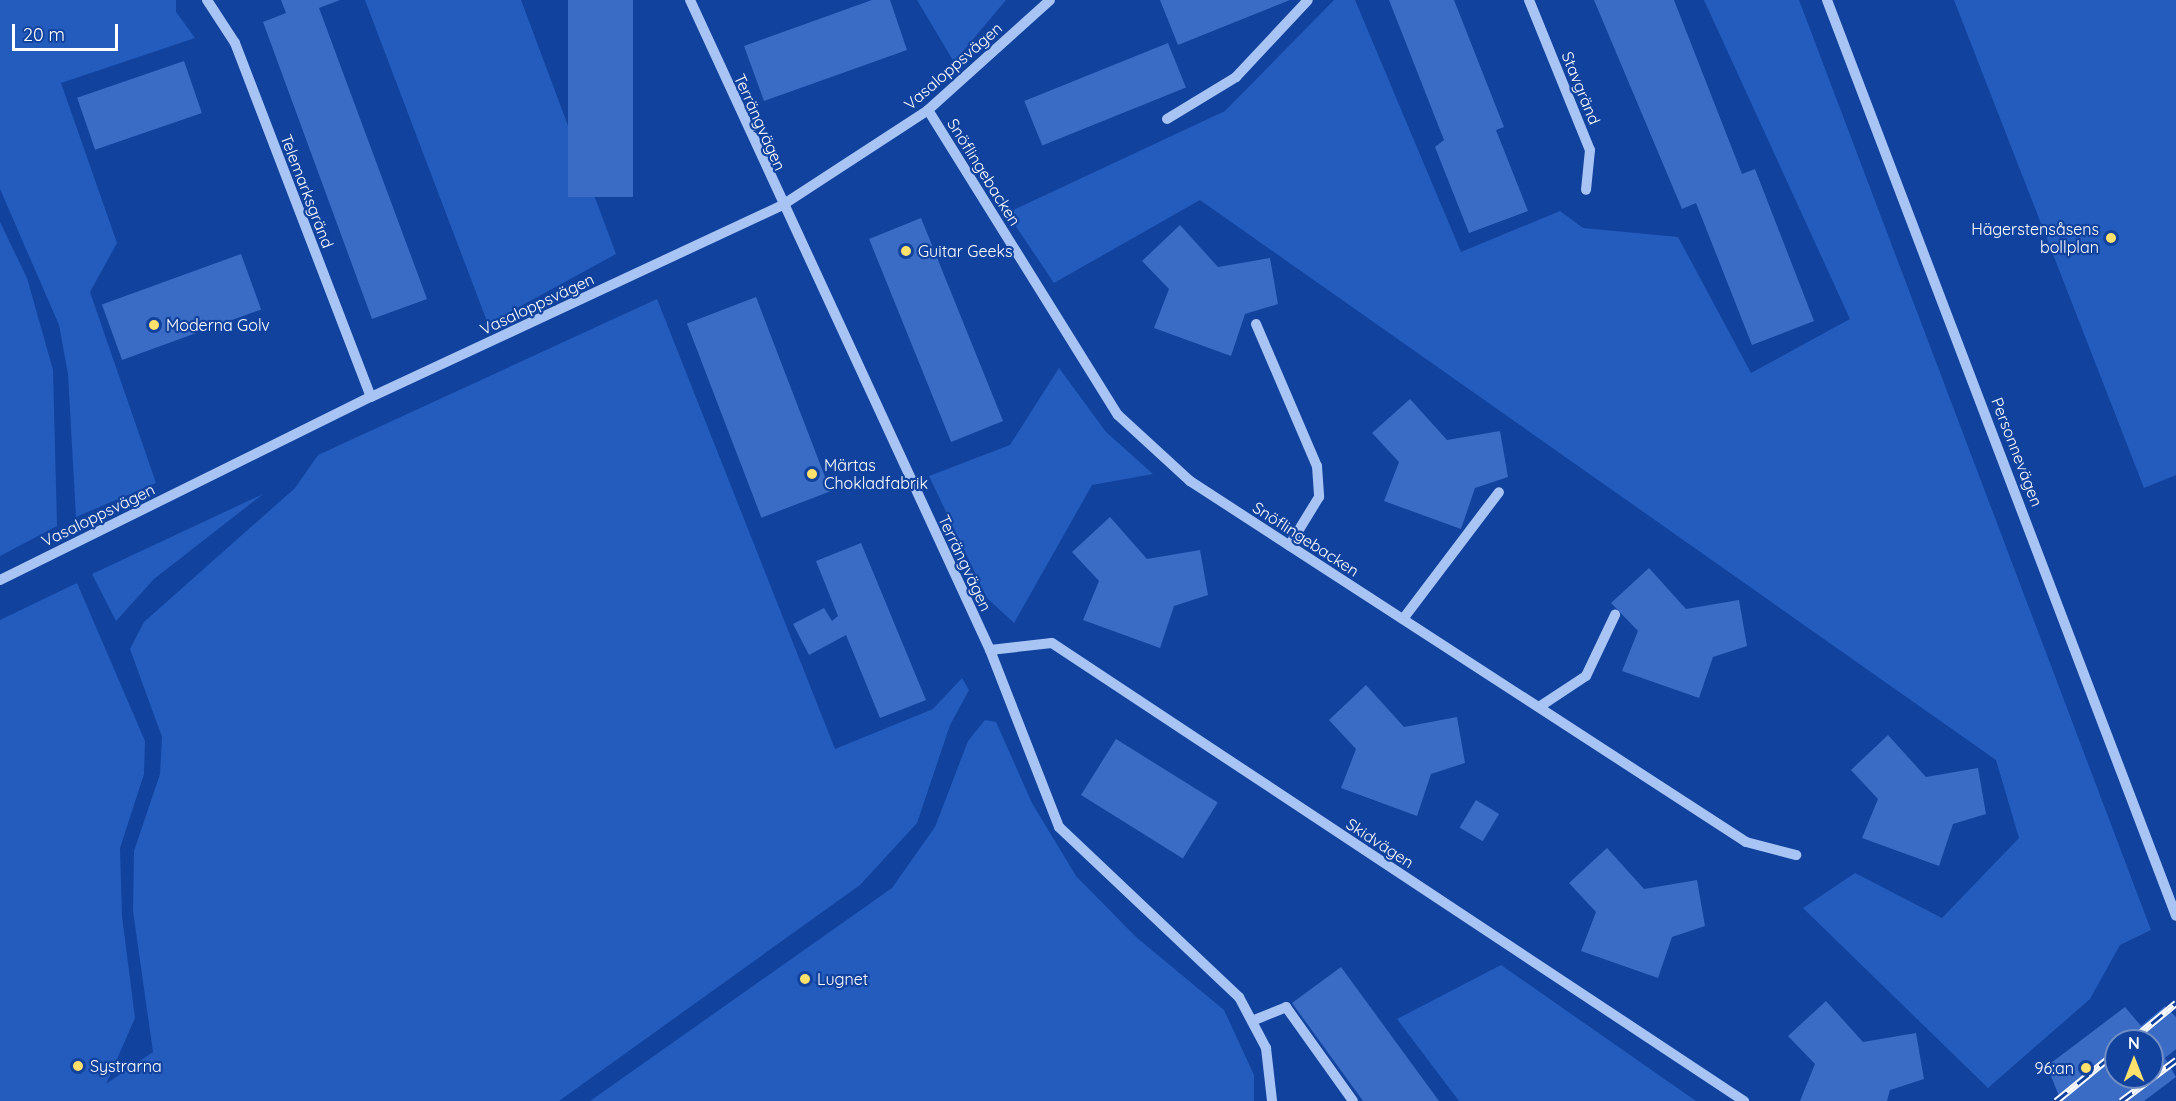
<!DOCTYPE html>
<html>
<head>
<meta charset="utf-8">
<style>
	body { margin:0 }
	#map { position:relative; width:2176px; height:1101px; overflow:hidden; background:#11429e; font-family:Quicksand,sans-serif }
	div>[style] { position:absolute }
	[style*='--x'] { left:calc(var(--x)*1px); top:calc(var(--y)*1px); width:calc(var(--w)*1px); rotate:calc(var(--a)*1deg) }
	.green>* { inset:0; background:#245cbd }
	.building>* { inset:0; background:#3a6cc5; transform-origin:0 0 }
	.minor>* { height:10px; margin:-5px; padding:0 5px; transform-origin:5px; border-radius:5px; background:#a8c4f5 }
	.rail>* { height:7px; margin-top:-3.5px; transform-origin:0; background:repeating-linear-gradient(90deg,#11429e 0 14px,#fff 0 28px); box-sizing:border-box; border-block:2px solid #fff }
	.dots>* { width:16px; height:16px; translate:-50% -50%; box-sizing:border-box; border:3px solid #11429e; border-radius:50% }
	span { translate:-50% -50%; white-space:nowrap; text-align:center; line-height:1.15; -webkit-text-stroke:4.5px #11429e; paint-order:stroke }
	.street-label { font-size:16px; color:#fff }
	.poi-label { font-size:16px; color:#fff }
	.right { translate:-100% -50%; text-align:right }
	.left { translate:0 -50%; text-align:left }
	.north { position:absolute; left:2104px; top:1029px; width:60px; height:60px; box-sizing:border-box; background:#11429e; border:2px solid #708ec5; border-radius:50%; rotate:0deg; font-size:16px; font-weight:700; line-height:24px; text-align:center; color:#fff }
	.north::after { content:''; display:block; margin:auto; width:21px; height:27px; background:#ffe16c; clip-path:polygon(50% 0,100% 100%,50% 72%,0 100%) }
	.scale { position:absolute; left:12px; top:24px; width:106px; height:27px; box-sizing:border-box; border:3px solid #fff; border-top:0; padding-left:8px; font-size:18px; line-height:21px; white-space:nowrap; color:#fff; -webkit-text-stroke:4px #11429e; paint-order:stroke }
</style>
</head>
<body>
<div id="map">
	<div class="green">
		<div style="clip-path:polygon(0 0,176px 0,176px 12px,195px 38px,61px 83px,117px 243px,90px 292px,156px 483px,76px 517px,68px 374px,59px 325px,0 189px)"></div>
		<div style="clip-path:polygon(365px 0,521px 0,616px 254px,488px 324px)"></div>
		<div style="clip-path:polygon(917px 0,1006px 0,954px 62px)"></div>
		<div style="clip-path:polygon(1334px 0,1355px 0,1461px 252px,1560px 211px,1583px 228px,1678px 237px,1751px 373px,1850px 319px,1704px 0,1799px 0,2151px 930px,2120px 945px,2090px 999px,1988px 1088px,1803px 908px,1855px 873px,1942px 918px,2019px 838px,1996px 760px,1200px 200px,1054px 283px,1007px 213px,1225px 111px)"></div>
		<div style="clip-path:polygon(1954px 0,2176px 0,2176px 475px,2144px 488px)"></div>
		<div style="clip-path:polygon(0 222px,27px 278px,53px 370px,57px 526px,0 556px)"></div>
		<div style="clip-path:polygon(657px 299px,835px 749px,933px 709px,962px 678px,969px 690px,950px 725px,917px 823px,860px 885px,559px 1101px,0 1101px,0 620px,77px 583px,145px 741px,144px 774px,120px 848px,122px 916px,135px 1018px,106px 1084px,153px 1052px,133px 911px,134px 851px,160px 774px,162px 737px,130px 649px,144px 622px,295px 488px,318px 455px)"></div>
		<div style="clip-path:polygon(1059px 368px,1106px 432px,1153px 474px,1092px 485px,1014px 623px,987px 598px,929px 476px,1010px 445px)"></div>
		<div style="clip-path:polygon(263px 494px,154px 579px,116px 621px,92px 574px)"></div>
		<div style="clip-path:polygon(985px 720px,996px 722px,1032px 803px,1076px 876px,1136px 937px,1224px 1010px,1254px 1075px,1254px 1101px,590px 1101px,892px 888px,935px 827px,968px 741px)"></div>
		<div style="clip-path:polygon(1501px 965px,1696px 1101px,1459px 1101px,1397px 1019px)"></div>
	</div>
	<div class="building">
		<div style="clip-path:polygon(281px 0,340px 0,319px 8px,427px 299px,372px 319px,263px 22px,286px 13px)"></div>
		<div style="left:568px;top:0;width:65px;height:197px"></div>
		<div style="clip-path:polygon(872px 0,890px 0,907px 50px,764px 101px,744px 46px)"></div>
		<div style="clip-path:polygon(1160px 0,1290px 0,1178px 45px)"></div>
		<div style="clip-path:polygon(1389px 0,1454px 0,1504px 127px,1496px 130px,1528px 211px,1469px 233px,1435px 147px,1444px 140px)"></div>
		<div style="clip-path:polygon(1594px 0,1674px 0,1742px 174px,1755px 169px,1814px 321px,1752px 345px,1696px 203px,1682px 209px)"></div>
		<div style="left:1168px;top:43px;width:48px;height:155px;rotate:68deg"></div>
		<div style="left:184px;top:61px;width:55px;height:113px;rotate:71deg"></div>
		<div style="left:921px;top:218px;width:219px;height:56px;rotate:68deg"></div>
		<div style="clip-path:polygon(1180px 225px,1218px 267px,1270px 258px,1278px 304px,1245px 314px,1231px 356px,1154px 328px,1169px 289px,1142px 261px)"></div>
		<div style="left:241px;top:254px;width:59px;height:148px;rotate:70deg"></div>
		<div style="left:756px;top:297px;width:208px;height:74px;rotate:69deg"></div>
		<div style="clip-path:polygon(1410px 399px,1447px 440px,1500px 431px,1508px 477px,1475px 488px,1461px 529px,1384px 501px,1399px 462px,1372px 433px)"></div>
		<div style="clip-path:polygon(1110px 517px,1147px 559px,1200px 550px,1208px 595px,1174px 606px,1160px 648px,1083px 620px,1099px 581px,1072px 552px)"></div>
		<div style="clip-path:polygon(861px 543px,926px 700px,880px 718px,846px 635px,809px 655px,793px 624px,824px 608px,832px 621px,838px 616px,816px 561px)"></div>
		<div style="clip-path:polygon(1649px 568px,1686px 609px,1739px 600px,1747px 646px,1713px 657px,1699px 698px,1622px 671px,1638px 631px,1611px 603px)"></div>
		<div style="clip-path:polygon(1366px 685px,1404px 727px,1457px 717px,1465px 763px,1431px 774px,1417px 816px,1341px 788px,1356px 749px,1329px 720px)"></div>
		<div style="clip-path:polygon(1888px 735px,1926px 777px,1978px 768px,1986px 814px,1953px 824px,1939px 866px,1862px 838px,1878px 799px,1851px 770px)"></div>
		<div style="left:1116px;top:739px;width:120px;height:66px;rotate:32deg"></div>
		<div style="left:1476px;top:800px;width:27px;height:32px;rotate:31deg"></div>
		<div style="clip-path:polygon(1607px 848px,1644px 889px,1697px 880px,1705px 926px,1672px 937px,1658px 978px,1581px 951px,1596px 912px,1569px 883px)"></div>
		<div style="clip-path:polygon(1341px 967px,1439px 1101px,1363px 1101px,1313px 1032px,1292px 1003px)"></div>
		<div style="clip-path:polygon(1826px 1001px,1863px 1042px,1916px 1033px,1924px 1079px,1890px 1090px,1887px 1101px,1800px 1101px,1815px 1064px,1788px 1036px)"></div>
		<div style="clip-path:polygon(evenodd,2165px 1006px,2176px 1017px,2176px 1049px,2165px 1058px,2176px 1077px,2144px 1101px,2061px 1101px,2047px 1066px,2125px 1007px,2141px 1026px,2165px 1006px,2116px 1041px,2152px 1041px,2152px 1077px,2116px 1077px,2116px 1041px)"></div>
	</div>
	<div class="minor">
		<div style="--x:207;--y:0;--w:51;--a:56.9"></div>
		<div style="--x:235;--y:43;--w:379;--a:69"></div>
		<div style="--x:690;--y:0;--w:716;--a:65.22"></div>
		<div style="--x:990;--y:650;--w:190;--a:68.7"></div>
		<div style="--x:1059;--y:827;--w:248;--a:43.4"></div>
		<div style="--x:1239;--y:997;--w:58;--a:62.1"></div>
		<div style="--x:1266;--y:1048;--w:53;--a:83.5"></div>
		<div style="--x:1529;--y:0;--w:162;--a:67.9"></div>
		<div style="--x:1590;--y:150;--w:40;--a:95.7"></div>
		<div style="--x:1827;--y:0;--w:980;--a:69.14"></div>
		<div style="--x:928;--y:110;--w:359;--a:58.1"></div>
		<div style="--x:1118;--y:415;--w:98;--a:42.5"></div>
		<div style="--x:1190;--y:481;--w:663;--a:32.99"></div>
		<div style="--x:1746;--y:842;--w:52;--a:14.6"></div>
		<div style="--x:1167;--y:119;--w:81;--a:-31.3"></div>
		<div style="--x:1236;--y:77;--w:105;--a:-46.9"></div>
		<div style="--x:1256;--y:324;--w:155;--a:66.8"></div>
		<div style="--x:1317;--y:466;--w:31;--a:86"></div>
		<div style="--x:1319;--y:497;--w:57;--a:121.5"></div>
		<div style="--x:0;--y:580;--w:414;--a:-26.3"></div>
		<div style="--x:371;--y:397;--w:452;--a:-25"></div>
		<div style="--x:781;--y:206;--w:176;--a:-33.1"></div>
		<div style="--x:928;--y:110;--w:164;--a:-42"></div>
		<div style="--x:1403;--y:619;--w:159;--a:-52.9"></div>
		<div style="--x:990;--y:650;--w:62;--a:-6.4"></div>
		<div style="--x:1052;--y:643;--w:830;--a:33.5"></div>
		<div style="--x:1539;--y:707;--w:56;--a:-33.4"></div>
		<div style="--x:1586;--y:676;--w:68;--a:-64.6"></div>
		<div style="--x:1252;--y:1021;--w:37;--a:-22"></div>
		<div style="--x:1286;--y:1007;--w:115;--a:54.5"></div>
	</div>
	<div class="rail">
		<div style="--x:2130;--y:1041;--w:60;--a:-39.6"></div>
		<div style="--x:2056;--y:1101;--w:77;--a:-39.2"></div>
		<div style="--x:2121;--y:1101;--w:69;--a:-36.7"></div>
	</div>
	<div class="dots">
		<div style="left:2111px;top:238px;background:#ffe16c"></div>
		<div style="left:906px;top:251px;background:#ffe16c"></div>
		<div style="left:154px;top:325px;background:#ffe16c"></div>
		<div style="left:812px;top:474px;background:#ffe16c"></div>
		<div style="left:805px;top:979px;background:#ffe16c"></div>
		<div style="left:78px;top:1066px;background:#ffe16c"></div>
		<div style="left:2086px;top:1068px;background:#ffe16c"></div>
	</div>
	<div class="street-label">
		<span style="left:953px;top:66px;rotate:-41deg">Vasaloppsvägen</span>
		<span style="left:1581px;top:88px;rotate:68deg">Stavgränd</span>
		<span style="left:760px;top:122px;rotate:66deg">Terrängvägen</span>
		<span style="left:984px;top:172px;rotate:58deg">Snöflingebacken</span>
		<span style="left:307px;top:191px;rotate:69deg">Telemarksgränd</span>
		<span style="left:537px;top:304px;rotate:-25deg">Vasaloppsvägen</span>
		<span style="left:2017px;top:452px;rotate:69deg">Personnevägen</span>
		<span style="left:98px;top:515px;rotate:-26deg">Vasaloppsvägen</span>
		<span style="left:1306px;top:539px;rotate:33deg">Snöflingebacken</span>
		<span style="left:965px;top:563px;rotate:65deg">Terrängvägen</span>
		<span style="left:1380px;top:843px;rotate:33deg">Skidvägen</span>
	</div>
	<div class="poi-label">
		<span class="right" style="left:2099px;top:238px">Hägerstensåsens<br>bollplan</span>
		<span class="left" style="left:918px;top:251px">Guitar Geeks</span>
		<span class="left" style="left:166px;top:325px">Moderna Golv</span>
		<span class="left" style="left:824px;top:474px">Märtas<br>Chokladfabrik</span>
		<span class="left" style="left:817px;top:979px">Lugnet</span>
		<span class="left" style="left:90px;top:1066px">Systrarna</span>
		<span class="right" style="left:2074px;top:1068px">96:an</span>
	</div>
	<div class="north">N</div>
	<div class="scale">20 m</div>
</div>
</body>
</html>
